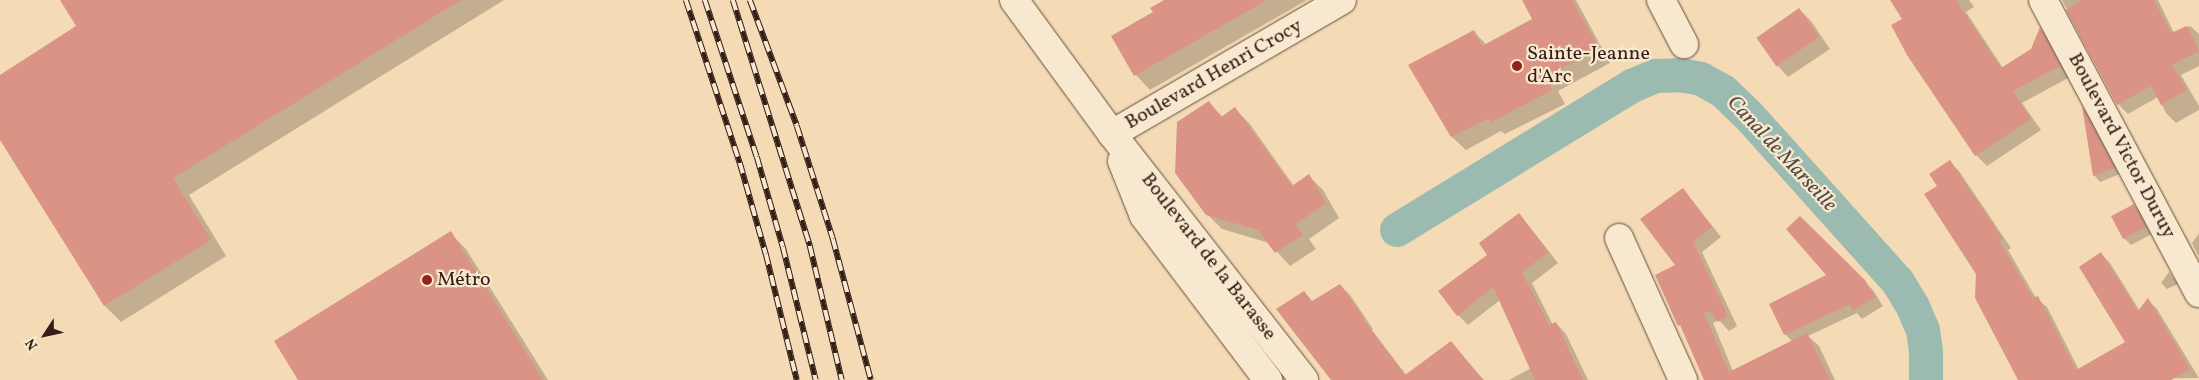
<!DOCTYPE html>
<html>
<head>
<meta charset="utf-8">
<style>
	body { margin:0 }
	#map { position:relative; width:2199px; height:380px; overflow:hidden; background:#f4dbb5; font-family:Vollkorn,serif }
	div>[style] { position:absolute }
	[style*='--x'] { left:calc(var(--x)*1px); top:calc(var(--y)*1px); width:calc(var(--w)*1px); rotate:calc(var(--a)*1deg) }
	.shadow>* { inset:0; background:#0003 }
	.canal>* { height:34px; margin:-17px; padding:0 17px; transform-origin:17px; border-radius:17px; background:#9cbbb0 }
	.building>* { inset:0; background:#db9385; transform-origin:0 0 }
	.roads { filter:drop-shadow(0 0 1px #654d3d) drop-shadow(0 0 1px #654d3d) }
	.street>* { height:28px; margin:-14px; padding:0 14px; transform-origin:14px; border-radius:14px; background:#f8e8cf }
	.secondary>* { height:28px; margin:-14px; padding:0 14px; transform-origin:14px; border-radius:14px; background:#f8e8cf }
	.rail>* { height:5.5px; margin-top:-2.75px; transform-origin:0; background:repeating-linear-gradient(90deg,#f8e8cf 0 11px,#351e15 0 22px); box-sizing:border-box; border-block:1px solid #351e15 }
	.dots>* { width:14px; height:14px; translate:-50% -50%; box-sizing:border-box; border:2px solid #f8e8cf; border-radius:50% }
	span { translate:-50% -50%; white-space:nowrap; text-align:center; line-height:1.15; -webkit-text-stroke:4.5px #f8e8cf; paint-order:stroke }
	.poi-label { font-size:20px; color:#351e15 }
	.left { translate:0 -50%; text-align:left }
	.street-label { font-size:20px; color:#351e15 }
	.water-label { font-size:21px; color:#544d44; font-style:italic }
	.north { position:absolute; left:20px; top:310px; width:50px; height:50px; -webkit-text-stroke:4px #f8e8cf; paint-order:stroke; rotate:235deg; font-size:14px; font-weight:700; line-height:20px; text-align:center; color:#351e15 }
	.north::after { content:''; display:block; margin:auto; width:18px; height:22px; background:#351e15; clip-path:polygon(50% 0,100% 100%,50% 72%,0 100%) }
</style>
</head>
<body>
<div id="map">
	<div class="shadow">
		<div style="clip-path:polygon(61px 0,504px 0,189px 195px,226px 256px,121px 322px,105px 306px,0 138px,0 76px,78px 27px)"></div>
		<div style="clip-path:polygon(1176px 0,1307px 0,1150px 90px,1136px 75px,1113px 37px)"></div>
		<div style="clip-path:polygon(1529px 0,1576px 0,1610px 63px,1558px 91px,1565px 104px,1505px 134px,1501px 131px,1466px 150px,1452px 137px,1410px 66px,1473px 31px,1487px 45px,1534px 19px)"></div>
		<div style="clip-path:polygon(1892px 0,1969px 0,1974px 7px,1966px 12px,2003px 68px,2032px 50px,2040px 29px,2050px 39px,2070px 77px,2022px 103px,2041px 130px,1987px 166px,1976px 155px)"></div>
		<div style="clip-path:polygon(2062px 0,2158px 0,2174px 33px,2190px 26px,2199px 34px,2199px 66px,2181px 75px,2199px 106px,2199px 110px,2176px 123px,2166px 113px,2158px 97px,2128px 114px,2118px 104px)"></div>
		<div style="clip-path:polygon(1799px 9px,1811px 21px,1830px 49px,1788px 77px,1777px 65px)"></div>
		<div style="clip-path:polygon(1209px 103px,1223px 117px,1235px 109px,1249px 123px,1294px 186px,1309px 176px,1323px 190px,1339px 218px,1309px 239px,1316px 249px,1290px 266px,1269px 243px,1222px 229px,1207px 214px)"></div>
		<div style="clip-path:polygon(2084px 109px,2088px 114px,2120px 174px,2100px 182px,2094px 175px)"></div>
		<div style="clip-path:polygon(1950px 162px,1959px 171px,2011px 248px,2008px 250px,2036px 298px,2047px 307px,2079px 370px,2127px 343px,2101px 254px,2110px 263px,2140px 311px,2148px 300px,2157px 309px,2199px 378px,2022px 380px,1939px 186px)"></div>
		<div style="clip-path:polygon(1683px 189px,1721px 237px,1702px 252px,1737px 326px,1729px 331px,1719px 320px,1713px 323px,1733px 371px,1793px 342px,1785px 334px,1828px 276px,1800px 218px,1873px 290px,1883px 306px,1862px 319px,1857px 313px,1808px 336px,1819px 346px,1835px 380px,1707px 380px,1677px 266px)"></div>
		<div style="clip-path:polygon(2134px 206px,2140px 212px,2152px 234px,2131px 245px,2124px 238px,2113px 218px)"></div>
		<div style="clip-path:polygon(1519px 214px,1558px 263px,1532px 283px,1553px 325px,1556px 323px,1566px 334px,1588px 380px,1509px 380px,1531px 368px,1500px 300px,1468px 325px,1458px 315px,1489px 255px)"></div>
		<div style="clip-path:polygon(450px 233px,466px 249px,548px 380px,300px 380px)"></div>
		<div style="clip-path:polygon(2199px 233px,2199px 257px,2192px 243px)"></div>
		<div style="clip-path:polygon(2169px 272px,2178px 284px,2167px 289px,2161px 283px)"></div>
		<div style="clip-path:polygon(1340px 285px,1350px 295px,1373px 329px,1372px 330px,1407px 376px,1451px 343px,1484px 380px,1333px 380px,1313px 302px)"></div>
	</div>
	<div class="canal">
		<div style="--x:1397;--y:230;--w:276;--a:-31.5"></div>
		<div style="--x:1632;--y:86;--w:26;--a:-23"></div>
		<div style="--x:1656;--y:76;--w:23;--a:-2"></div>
		<div style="--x:1679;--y:75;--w:22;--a:10"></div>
		<div style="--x:1701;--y:79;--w:25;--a:29"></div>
		<div style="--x:1723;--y:91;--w:36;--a:44"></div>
		<div style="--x:1749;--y:116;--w:223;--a:48.1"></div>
		<div style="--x:1898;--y:282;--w:29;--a:59"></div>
		<div style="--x:1913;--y:307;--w:25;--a:67"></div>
		<div style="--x:1923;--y:330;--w:22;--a:82"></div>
		<div style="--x:1926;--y:352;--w:28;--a:90"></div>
	</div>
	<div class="building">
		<div style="clip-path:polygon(60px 0,461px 0,173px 178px,211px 240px,104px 306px,0 140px,0 75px,76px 26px)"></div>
		<div style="clip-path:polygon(1164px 0,1267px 0,1134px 76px,1111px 36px,1153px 12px,1150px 8px)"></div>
		<div style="clip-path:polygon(1522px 0,1572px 0,1599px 48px,1546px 77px,1552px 90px,1491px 122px,1489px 118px,1451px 137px,1408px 65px,1474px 30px,1482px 46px,1532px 19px)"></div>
		<div style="clip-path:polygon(1890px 0,1956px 0,2001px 68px,2031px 49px,2040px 27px,2060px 66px,2013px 91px,2031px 119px,1975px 156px,1907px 55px,1891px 25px,1902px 19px)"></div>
		<div style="clip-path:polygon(2081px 0,2154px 0,2171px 33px,2187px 26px,2199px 51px,2172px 65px,2187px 90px,2161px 105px,2151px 86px,2117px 105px,2066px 10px)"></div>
		<div style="left:1799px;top:8px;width:35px;height:52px;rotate:55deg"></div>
		<div style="clip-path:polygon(1209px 101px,1221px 117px,1235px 107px,1292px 186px,1309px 174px,1326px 203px,1296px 224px,1303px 235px,1275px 253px,1258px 230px,1206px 215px,1175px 173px,1177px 122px)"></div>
		<div style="clip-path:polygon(2082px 106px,2115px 168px,2093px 176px)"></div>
		<div style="clip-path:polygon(1950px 160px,2003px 239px,1999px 241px,2033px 298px,2038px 296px,2076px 370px,2125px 342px,2079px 267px,2101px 252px,2138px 311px,2148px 298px,2190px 369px,2171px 380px,2018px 380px,1975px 298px,1976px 274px,1924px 194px,1937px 186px,1929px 174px)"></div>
		<div style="clip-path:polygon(1683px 188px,1712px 227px,1693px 242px,1728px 316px,1718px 322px,1710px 311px,1704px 313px,1729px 372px,1807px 333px,1830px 380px,1704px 380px,1680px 325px,1678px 326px,1655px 275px,1675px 265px,1640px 219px)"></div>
		<div style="left:2134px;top:204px;width:26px;height:26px;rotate:62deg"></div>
		<div style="clip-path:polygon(1519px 213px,1549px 252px,1522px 272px,1549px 325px,1556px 322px,1583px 380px,1535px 380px,1493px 287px,1457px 316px,1438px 291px,1487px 255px,1479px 243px)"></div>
		<div style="clip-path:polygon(1800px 216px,1865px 280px,1875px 297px,1853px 311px,1850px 304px,1784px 335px,1769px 304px,1826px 275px,1786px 229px)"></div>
		<div style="clip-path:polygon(451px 231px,543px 380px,298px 380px,274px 341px)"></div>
		<div style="clip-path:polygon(1340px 284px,1364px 318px,1363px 319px,1405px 375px,1451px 341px,1483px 380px,1331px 380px,1276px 309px,1304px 291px,1312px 301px)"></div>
	</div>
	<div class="roads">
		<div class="street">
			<div style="--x:1661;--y:0;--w:50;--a:62.4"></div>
			<div style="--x:2043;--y:0;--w:332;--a:62"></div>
			<div style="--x:1112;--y:134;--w:266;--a:-30.2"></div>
			<div style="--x:1619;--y:238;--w:156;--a:65.7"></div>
		</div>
		<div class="secondary">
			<div style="--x:1014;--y:0;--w:166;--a:53.8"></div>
			<div style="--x:1112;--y:134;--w:312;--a:52"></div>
			<div style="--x:1122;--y:161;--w:59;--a:68.2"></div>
			<div style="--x:1144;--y:216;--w:206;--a:52.9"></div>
		</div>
	</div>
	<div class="rail">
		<div style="--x:686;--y:0;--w:172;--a:71.7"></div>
		<div style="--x:740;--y:163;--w:95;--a:74.1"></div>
		<div style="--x:766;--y:254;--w:130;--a:76.2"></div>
		<div style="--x:705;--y:0;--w:165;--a:71.7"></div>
		<div style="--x:757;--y:157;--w:94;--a:73.9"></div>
		<div style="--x:783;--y:247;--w:137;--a:76.1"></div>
		<div style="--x:733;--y:0;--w:258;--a:72.6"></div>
		<div style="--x:810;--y:246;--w:138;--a:76.6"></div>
		<div style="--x:750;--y:0;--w:134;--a:69.5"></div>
		<div style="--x:797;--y:126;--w:119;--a:72.3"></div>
		<div style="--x:833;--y:239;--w:146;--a:74.9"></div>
	</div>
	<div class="dots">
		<div style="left:1517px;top:66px;background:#8f2418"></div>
		<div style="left:427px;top:280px;background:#8f2418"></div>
	</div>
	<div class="poi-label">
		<span class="left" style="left:1527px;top:66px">Sainte-Jeanne<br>d'Arc</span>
		<span class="left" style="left:437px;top:280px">Métro</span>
	</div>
	<div class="street-label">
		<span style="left:1214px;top:75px;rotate:-30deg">Boulevard Henri Crocy</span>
		<span style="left:2121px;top:146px;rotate:62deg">Boulevard Victor Duruy</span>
		<span style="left:1208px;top:257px;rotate:52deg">Boulevard de la Barasse</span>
	</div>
	<div class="water-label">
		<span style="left:1781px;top:154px;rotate:47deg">Canal de Marseille</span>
	</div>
	<div class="north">N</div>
</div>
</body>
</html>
